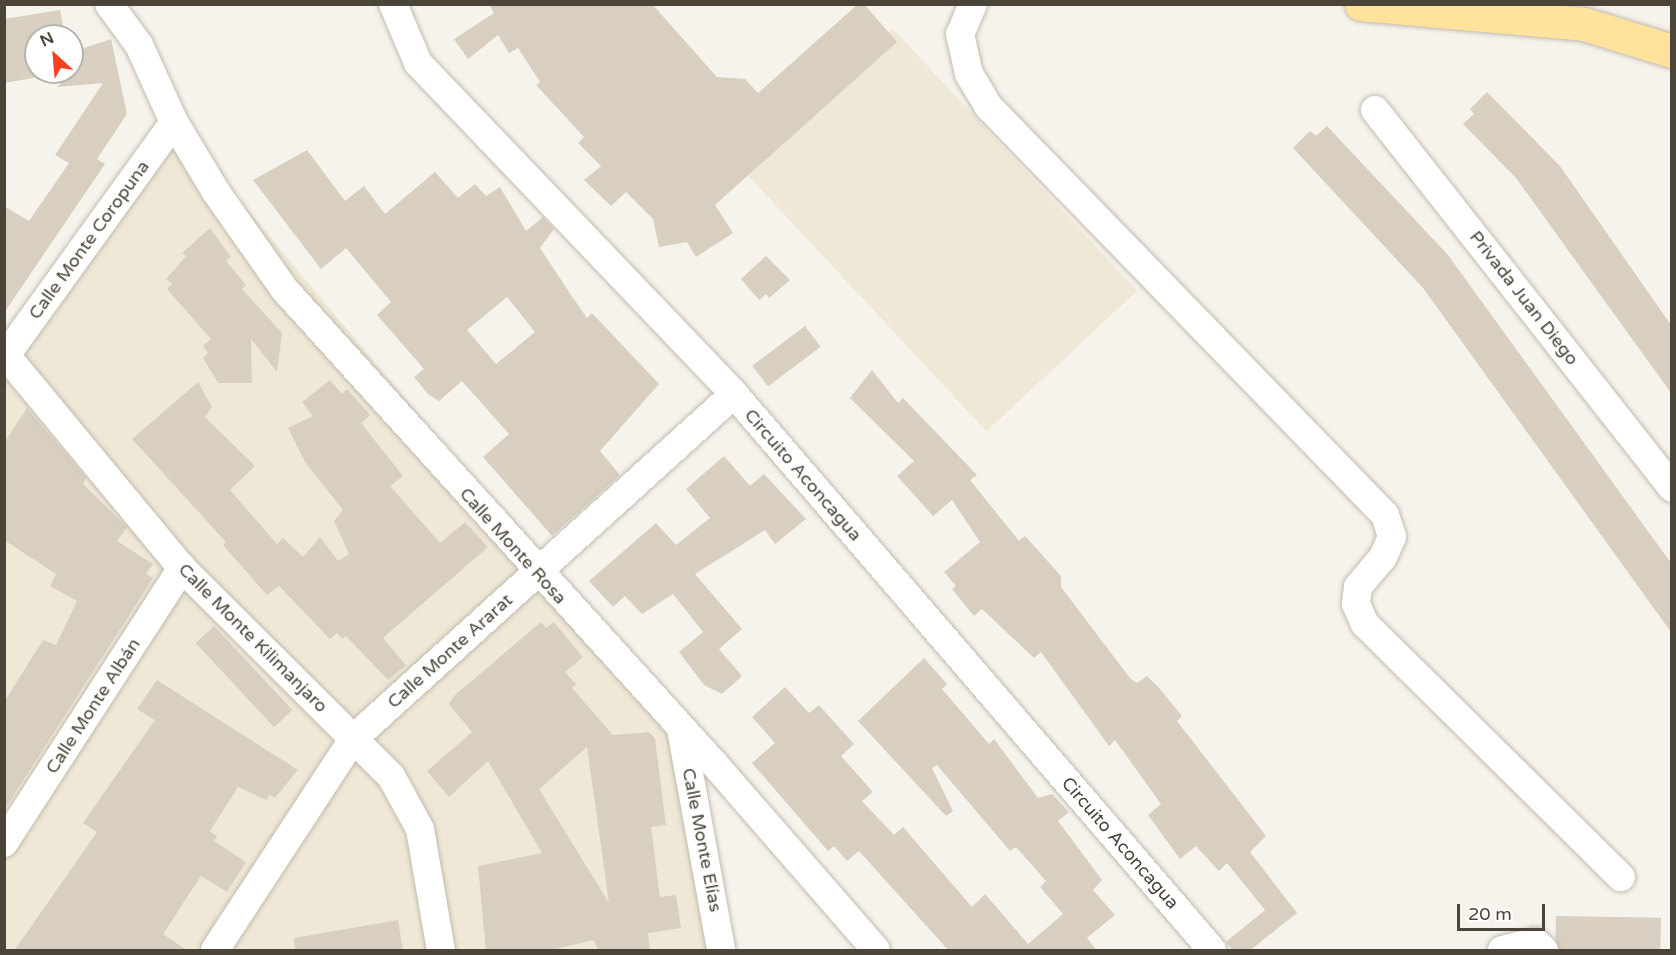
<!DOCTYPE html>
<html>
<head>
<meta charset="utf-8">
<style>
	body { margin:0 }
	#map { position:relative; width:1676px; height:955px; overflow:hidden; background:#f6f3ec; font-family:"Varela Round",sans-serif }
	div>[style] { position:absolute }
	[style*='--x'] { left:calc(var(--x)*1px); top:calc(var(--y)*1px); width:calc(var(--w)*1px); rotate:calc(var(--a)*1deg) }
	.education>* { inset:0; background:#efe8d6; transform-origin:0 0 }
	.building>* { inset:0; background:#d8cfc1; transform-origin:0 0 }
	.roads { filter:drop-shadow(0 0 2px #c2bbae) drop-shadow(0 0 2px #c2bbae) }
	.minor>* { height:28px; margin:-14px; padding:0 14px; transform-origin:14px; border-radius:14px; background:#fff }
	.major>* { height:33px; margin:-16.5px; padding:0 16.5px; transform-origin:16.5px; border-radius:16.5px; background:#ffe39c }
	span { translate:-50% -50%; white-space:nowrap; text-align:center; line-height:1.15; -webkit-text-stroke:5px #fff; paint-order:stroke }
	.street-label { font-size:18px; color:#4b4439 }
	.frame { position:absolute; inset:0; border:6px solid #4b4439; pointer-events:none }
	.north { position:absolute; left:24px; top:24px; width:60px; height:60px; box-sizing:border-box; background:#fff; border:2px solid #b7b4b0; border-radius:50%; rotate:334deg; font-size:16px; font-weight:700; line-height:24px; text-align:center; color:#4b4439 }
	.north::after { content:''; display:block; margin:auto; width:21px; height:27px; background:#fc3f1d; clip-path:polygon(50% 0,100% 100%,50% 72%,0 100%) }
	.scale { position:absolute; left:1457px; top:904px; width:88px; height:27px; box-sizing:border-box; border:3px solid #4b4439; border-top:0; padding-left:8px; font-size:18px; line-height:21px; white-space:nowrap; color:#4b4439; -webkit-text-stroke:4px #fff; paint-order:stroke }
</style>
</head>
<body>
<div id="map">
	<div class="education">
		<div style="left:893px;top:29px;width:358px;height:206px;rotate:47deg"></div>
		<div style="clip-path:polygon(174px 122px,681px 729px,721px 950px,5px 950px,5px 358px)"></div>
	</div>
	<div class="building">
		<div style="clip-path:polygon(489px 4px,652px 4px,717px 77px,745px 79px,758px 93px,858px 4px,864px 4px,897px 42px,715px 205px,733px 233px,696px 257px,687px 242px,659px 247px,653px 219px,626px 192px,611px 206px,584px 180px,601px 166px,578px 143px,584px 137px,536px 85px,540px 82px,518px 48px,509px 53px,498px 35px,468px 59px,454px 39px,494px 13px)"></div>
		<div style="clip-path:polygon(60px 10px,65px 36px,36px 36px,36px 72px,66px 72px,4px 83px,4px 19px)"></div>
		<div style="clip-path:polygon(111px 39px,127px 114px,97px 159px,105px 164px,4px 313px,4px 206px,29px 221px,69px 163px,55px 155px,103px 83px,57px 87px,72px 72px,84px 48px)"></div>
		<div style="clip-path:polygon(1487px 92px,1560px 166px,1671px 325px,1671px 393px,1516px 178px,1463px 124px,1474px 114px,1470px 109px)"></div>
		<div style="clip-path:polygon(1327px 126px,1448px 255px,1671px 563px,1671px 632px,1423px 288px,1293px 148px,1310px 131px,1316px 136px)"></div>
		<div style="clip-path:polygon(evenodd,307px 150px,345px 201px,364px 186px,385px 214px,435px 172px,458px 198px,475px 184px,486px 196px,500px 187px,526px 231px,543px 217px,554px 229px,540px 248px,571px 295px,587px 318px,592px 313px,659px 384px,600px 451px,620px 475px,552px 536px,483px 457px,509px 434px,462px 381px,439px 401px,428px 394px,414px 377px,424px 369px,377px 315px,391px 302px,346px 248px,321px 269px,253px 180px,307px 150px,507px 297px,535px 332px,496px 364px,467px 330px,507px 297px)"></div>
		<div style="clip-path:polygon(210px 228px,231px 257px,226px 261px,246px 285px,242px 289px,282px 333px,277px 372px,251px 339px,252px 383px,218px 383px,203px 358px,208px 353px,203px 346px,211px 339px,167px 289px,172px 284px,166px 279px,186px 256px,182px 253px)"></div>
		<div style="clip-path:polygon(766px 256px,790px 280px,769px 298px,766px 294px,759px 300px,741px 279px)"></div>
		<div style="left:805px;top:326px;width:26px;height:66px;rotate:53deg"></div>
		<div style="clip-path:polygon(872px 370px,898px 403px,903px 398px,977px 475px,970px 480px,1019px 541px,1025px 536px,1061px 576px,1061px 587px,1130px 678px,1137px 683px,1147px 676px,1160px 689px,1182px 716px,1177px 721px,1266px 836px,1250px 852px,1297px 913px,1249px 951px,1233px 951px,1226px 942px,1265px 910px,1227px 863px,1219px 871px,1196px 846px,1180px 859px,1148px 815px,1161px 804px,1115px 740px,1109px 746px,1041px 652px,1034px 658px,982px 609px,974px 616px,952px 589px,956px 586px,944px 572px,980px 542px,952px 500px,933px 516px,897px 476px,914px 461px,850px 398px)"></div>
		<div style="clip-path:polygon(330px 380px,342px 394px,347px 389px,370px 415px,361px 423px,403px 476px,390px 486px,440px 543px,465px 522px,488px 547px,383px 638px,406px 665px,388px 680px,346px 636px,342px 639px,337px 633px,330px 639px,279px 586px,267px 595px,223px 545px,226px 542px,132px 439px,198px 382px,212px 407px,205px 417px,255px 466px,230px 490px,277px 544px,283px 538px,303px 557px,320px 537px,338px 561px,349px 554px,334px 521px,343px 510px,305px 462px,288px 428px,313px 416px,302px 402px)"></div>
		<div style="clip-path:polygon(27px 408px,86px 478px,83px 484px,127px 527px,117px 541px,153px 564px,146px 574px,153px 578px,4px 810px,4px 702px,43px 640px,56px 645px,77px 601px,50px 586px,56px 574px,4px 540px,4px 443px)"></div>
		<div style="clip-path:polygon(724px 456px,750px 486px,764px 474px,806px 519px,775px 544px,765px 530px,695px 574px,742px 629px,719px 649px,742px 676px,722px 694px,704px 685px,679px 652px,703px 632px,673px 594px,642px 614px,625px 596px,613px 607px,589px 581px,656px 523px,676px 545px,710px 518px,686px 489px)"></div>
		<div style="clip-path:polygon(evenodd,541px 622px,546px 628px,554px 622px,583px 657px,565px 672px,576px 684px,572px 688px,613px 735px,649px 732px,655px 739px,666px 825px,651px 827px,660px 897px,676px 895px,681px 928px,648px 933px,650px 951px,598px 951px,594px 940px,547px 951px,486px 951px,478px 866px,542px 853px,488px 761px,449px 797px,427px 771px,472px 732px,449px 704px,454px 696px,541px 622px,587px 747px,609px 903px,539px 789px,587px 747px)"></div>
		<div style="left:214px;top:626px;width:115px;height:25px;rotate:47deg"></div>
		<div style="clip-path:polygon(924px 658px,947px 684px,942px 689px,989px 744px,994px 739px,1038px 798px,1052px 794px,1069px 812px,1058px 821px,1102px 880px,1093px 890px,1115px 915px,1087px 938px,1097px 951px,949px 951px,859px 851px,847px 861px,834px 846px,828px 851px,752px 763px,775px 743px,752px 717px,785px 687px,809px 713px,819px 705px,854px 744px,841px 756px,873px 792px,862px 801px,894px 835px,903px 827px,972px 907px,985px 894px,1028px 944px,1063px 914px,1040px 887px,1046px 881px,1016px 847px,1010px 851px,937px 765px,932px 768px,953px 811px,946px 816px,858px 721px)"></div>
		<div style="clip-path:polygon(157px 680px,298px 770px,275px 798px,270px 795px,266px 800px,238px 787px,210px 831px,217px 836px,214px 841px,246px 862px,227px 892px,201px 876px,163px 934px,188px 951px,14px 951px,97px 832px,83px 823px,155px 720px,137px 709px)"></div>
		<div style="left:1556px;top:916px;width:105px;height:35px;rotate:1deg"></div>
		<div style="clip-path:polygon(398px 920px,403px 951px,295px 951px,294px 938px)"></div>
	</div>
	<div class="roads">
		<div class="minor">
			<div style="--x:109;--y:4;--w:51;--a:53.8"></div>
			<div style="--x:139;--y:45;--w:85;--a:65.6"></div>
			<div style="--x:174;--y:122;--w:82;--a:59"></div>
			<div style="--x:216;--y:192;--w:120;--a:54.9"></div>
			<div style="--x:285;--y:290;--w:644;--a:47.83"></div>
			<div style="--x:717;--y:767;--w:242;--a:49"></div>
			<div style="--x:393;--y:4;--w:64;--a:67"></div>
			<div style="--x:418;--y:63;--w:458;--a:46.3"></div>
			<div style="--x:734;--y:394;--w:733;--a:49.31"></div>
			<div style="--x:973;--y:4;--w:33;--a:113"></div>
			<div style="--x:960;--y:34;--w:41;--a:77.3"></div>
			<div style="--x:969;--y:74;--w:39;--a:59"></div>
			<div style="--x:989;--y:107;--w:569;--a:45.86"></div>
			<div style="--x:1385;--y:515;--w:23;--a:72"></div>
			<div style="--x:1392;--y:537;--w:22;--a:114"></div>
			<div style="--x:1383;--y:557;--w:39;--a:130"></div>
			<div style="--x:1358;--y:587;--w:17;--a:97"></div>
			<div style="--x:1356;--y:604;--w:22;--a:66"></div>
			<div style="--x:1365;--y:624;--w:360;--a:44.7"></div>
			<div style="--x:1375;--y:110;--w:481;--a:51.8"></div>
			<div style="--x:4;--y:353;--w:279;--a:50.4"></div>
			<div style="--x:182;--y:568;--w:295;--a:44.9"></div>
			<div style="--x:391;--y:776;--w:60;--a:61.3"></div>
			<div style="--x:420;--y:829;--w:123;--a:80.2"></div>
			<div style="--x:4;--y:358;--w:291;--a:-54.2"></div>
			<div style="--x:681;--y:729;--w:225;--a:79.7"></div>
			<div style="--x:4;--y:843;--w:328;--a:-57.1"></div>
			<div style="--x:215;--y:950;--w:252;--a:-56.8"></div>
			<div style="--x:353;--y:739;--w:514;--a:-42.16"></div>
			<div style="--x:1502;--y:950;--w:34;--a:-14"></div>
			<div style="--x:1535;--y:942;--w:12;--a:42"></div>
		</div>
		<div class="major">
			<div style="--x:1361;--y:4;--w:224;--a:5.1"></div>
			<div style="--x:1584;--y:24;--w:92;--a:17.1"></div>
		</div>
	</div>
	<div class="street-label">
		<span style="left:89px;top:240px;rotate:-54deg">Calle Monte Coropuna</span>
		<span style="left:1524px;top:298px;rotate:52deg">Privada Juan Diego</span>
		<span style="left:803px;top:475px;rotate:49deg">Circuito Aconcagua</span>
		<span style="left:513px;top:546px;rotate:48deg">Calle Monte Rosa</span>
		<span style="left:253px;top:638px;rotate:45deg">Calle Monte Kilimanjaro</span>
		<span style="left:450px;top:651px;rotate:-42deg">Calle Monte Ararat</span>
		<span style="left:93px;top:706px;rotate:-57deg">Calle Monte Albán</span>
		<span style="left:702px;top:840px;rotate:79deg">Calle Monte Elías</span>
		<span style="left:1120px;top:843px;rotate:49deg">Circuito Aconcagua</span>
	</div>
	<div class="frame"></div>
	<div class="north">N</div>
	<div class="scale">20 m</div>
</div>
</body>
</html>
